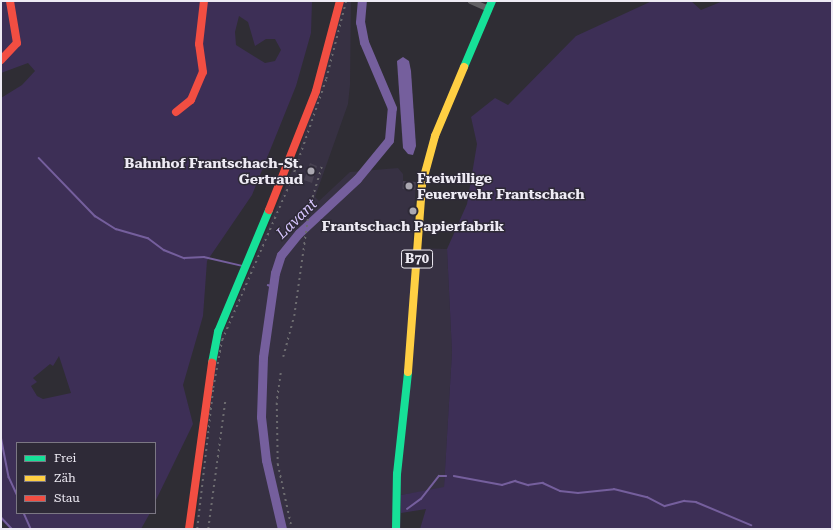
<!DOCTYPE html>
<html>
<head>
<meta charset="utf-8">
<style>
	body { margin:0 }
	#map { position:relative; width:833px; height:530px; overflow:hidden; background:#2f2d34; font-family:"Roboto Serif",serif }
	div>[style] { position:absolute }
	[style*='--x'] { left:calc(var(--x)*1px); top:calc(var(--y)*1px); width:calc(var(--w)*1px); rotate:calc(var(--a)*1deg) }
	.built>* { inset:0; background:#373143 }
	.green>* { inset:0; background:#3d2f56 }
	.water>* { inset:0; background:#755f9d }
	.stream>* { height:1.5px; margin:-0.75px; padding:0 0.75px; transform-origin:0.75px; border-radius:0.75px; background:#755f9d }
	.river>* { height:9px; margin:-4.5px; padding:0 4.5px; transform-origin:4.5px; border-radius:4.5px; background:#755f9d }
	.building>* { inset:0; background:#474151; transform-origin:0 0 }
	.street>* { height:5.5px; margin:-2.75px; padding:0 2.75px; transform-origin:2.75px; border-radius:2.75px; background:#626164 }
	.fast>* { height:8px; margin:-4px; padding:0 4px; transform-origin:4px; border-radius:4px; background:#16e098 }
	.slow>* { height:8px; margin:-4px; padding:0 4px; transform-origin:4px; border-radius:4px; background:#ffcf43 }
	.jam>* { height:8px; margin:-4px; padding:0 4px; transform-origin:4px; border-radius:4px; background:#f24e42 }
	.rail>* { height:1.5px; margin-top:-0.75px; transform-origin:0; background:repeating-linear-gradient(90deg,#6c6b6f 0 2px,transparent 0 6px) }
	.dots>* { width:11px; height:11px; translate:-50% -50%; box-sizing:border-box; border:2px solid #2e2a37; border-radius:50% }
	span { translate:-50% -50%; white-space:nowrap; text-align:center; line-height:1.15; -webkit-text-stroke:3px #2e2a37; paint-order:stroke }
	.shield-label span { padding:1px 3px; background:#2e2a37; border:1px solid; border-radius:3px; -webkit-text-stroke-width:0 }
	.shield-label { font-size:13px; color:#eeebf4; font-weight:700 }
	.poi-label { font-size:14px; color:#eeebf4; font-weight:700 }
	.right { translate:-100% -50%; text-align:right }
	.left { translate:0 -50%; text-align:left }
	.water-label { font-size:15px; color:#d7c6fe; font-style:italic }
	.frame { position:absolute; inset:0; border:2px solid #eeebf4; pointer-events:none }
	.legend { position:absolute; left:16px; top:442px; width:140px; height:72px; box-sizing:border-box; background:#2e2a37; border:1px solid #7b7783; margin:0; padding:5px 7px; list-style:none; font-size:12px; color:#eeebf4 }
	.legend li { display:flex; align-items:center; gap:8px; height:20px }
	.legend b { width:20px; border:1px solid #7b7783 }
</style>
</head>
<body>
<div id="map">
	<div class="built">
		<div style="clip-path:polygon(343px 1px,351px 1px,350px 85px,348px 104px,315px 197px,319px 201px,350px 172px,398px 168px,403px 174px,403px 181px,416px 182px,412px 248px,447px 249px,452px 352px,444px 488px,401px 495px,401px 529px,195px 529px,218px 344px,297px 159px)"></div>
	</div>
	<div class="green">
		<div style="clip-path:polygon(evenodd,1px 1px,312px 1px,311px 33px,296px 86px,252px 195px,207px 261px,203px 316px,183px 385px,193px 424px,155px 502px,155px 443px,17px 443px,17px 513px,150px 513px,141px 529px,10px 529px,1px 520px,1px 98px,22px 85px,35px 71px,28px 63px,1px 73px,1px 1px,239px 16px,248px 22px,255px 46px,266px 39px,275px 39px,281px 50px,275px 61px,265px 63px,236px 45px,235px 32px,239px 16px,1px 1px,59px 356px,71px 393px,43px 399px,37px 396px,31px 386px,37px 382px,33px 378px,50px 364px,53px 366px,59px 356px)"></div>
		<div style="clip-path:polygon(652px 1px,691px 1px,701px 10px,723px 1px,832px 1px,832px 529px,420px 529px,426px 509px,401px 513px,401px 495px,444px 487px,452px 352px,447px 249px,467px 204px,477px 144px,471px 117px,495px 98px,508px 105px,576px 36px)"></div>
	</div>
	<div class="water">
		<div style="clip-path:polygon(403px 57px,409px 61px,411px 71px,416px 146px,413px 155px,408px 154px,403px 148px,397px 61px)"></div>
	</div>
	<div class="stream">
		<div style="--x:39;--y:158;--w:81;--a:46"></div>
		<div style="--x:95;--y:216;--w:25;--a:32"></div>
		<div style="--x:116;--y:229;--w:33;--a:16"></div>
		<div style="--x:148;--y:238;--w:20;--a:37"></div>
		<div style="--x:164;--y:250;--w:22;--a:22"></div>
		<div style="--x:184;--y:258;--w:20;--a:-3"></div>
		<div style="--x:204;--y:257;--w:39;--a:13"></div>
		<div style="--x:268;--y:285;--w:5;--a:22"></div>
		<div style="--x:1;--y:436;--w:42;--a:79"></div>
		<div style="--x:9;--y:477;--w:19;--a:65"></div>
		<div style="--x:454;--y:476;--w:49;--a:10.6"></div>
		<div style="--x:502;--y:485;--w:14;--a:-17"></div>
		<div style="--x:515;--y:481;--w:14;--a:17"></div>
		<div style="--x:528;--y:485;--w:15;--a:-8"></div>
		<div style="--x:543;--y:483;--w:19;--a:25"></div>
		<div style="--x:560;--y:491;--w:18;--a:6"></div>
		<div style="--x:578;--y:493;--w:36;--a:-6"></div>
		<div style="--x:614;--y:489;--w:34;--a:14"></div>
		<div style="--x:647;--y:497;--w:20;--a:27"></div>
		<div style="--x:665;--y:506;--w:20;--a:-15"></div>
		<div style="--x:684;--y:501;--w:12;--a:5"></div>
		<div style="--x:696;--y:502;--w:60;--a:22.7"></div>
		<div style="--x:407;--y:509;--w:17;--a:-36"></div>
		<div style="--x:421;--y:499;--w:29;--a:-52"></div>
		<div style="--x:439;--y:476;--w:7;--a:0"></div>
		<div style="--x:24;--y:513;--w:17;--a:66"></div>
		<div style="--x:1;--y:517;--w:16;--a:47"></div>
	</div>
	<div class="river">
		<div style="--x:282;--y:529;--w:71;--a:-103.1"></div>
		<div style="--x:266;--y:460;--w:43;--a:-96.6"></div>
		<div style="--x:261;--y:417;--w:60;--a:-88.1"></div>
		<div style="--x:263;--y:357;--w:85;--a:-81.9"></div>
		<div style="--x:275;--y:273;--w:19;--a:-72"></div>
		<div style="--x:281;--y:255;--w:28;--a:-51"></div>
		<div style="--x:299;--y:233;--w:79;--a:-43"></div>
		<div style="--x:357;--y:179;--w:50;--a:-50.6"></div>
		<div style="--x:389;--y:140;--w:32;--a:-85"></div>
		<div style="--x:392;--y:108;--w:72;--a:-113"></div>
		<div style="--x:364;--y:42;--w:20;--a:-101"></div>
		<div style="--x:360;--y:22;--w:21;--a:-85"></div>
	</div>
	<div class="building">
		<div style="clip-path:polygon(310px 163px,317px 166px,312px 183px,304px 180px)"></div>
		<div style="left:403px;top:181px;width:13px;height:8px;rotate:4deg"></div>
	</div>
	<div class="street">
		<div style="--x:471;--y:1;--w:20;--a:24"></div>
	</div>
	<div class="fast">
		<div style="--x:464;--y:67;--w:72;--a:-67"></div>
		<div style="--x:212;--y:363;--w:32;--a:-79"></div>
		<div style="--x:218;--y:332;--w:132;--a:-67.3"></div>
		<div style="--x:396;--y:529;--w:55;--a:-89"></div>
		<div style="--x:397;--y:474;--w:103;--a:-83.8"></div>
	</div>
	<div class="slow">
		<div style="--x:408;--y:372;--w:189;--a:-85.7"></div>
		<div style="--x:422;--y:184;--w:50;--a:-74.8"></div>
		<div style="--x:435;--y:136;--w:75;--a:-67.2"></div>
	</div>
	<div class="jam">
		<div style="--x:1;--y:60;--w:23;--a:-47"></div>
		<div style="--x:17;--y:43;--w:43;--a:-99.5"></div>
		<div style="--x:176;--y:112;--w:19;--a:-39"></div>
		<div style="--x:191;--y:100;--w:30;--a:-67"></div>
		<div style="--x:203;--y:72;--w:28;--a:-98"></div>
		<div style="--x:199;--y:44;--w:43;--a:-83.4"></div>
		<div style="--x:269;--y:210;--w:128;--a:-68.4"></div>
		<div style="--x:316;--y:91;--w:93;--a:-75.1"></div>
		<div style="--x:189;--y:529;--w:168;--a:-82.1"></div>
	</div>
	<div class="rail">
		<div style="--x:283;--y:357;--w:42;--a:-75"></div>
		<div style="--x:294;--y:316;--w:108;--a:-82"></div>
		<div style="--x:309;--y:209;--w:46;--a:-73.5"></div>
		<div style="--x:281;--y:373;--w:30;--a:98"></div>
		<div style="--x:277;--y:403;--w:61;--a:89.1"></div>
		<div style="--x:278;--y:464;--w:66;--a:77.8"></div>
		<div style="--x:197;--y:529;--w:142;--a:-83.5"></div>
		<div style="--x:213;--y:388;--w:49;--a:-79.4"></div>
		<div style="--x:222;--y:340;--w:176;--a:-66.6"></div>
		<div style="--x:292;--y:178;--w:105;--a:-71"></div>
		<div style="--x:326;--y:79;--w:81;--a:-75.6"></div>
		<div style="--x:208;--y:529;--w:129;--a:-82.4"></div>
	</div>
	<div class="dots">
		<div style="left:311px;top:171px;background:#aba8b1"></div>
		<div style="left:409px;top:186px;background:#aba8b1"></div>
		<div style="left:413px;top:211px;background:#aba8b1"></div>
	</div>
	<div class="shield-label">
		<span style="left:417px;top:259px">B70</span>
	</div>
	<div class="poi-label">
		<span class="right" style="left:303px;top:171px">Bahnhof Frantschach-St.<br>Gertraud</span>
		<span class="left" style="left:417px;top:186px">Freiwillige<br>Feuerwehr Frantschach</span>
		<span style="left:413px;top:226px">Frantschach Papierfabrik</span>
	</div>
	<div class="water-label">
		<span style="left:297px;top:219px;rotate:-44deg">Lavant</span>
	</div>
	<div class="frame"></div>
	<ul class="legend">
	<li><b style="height:5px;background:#16e098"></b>Frei</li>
	<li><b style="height:5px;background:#ffcf43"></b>Zäh</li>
	<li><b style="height:5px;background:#f24e42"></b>Stau</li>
	</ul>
</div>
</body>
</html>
